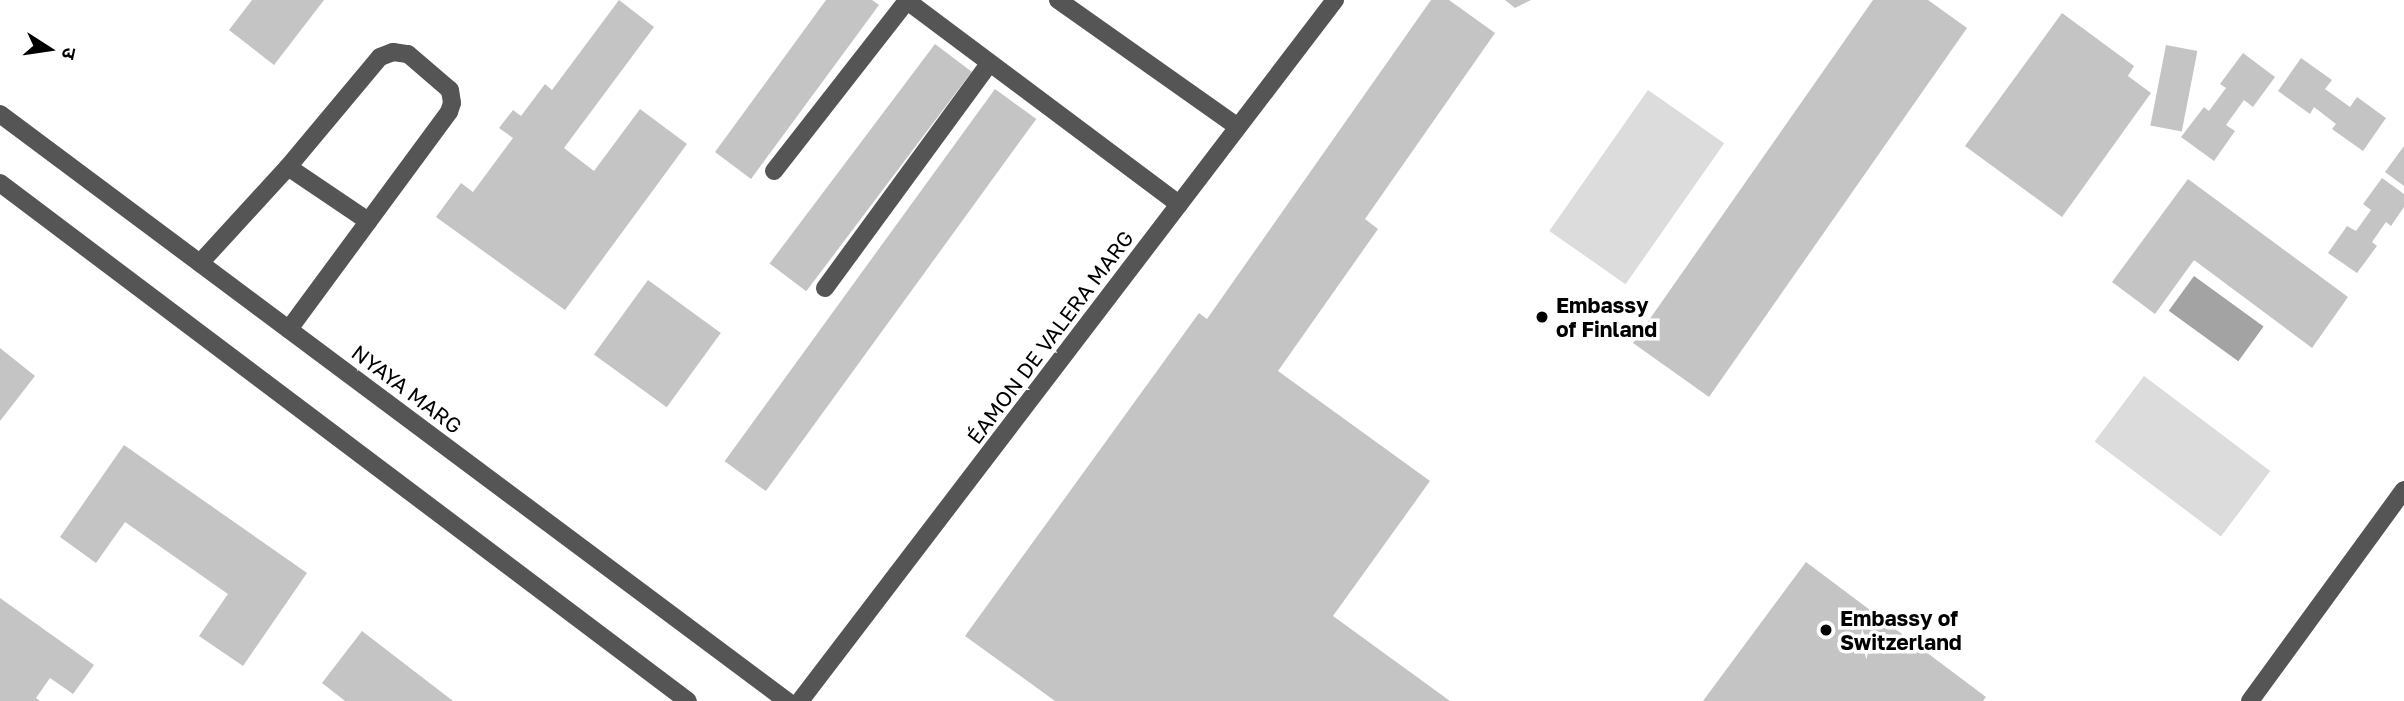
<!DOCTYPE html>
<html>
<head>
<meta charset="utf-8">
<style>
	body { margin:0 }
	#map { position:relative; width:2404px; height:701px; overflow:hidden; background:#fff; font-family:"Golos Text","Noto Sans Devanagari",sans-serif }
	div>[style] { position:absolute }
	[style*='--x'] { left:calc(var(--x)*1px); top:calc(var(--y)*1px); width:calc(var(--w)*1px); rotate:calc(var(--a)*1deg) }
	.green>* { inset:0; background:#dcdcdc; transform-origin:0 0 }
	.water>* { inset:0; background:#a3a3a3; transform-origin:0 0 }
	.building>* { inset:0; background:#c4c4c4; transform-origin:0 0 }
	.minor>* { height:18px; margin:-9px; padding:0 9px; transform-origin:9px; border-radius:9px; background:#555 }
	.dots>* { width:19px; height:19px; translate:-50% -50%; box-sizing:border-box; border:4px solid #fff; border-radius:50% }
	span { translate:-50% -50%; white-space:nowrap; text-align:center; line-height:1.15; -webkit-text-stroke:7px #fff; paint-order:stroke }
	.poi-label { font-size:21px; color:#000; font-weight:700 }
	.left { translate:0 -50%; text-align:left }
	.street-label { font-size:21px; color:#000 }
	.north { position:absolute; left:14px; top:14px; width:70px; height:70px; -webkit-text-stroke:5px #fff; paint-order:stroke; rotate:102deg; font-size:19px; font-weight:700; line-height:28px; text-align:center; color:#000 }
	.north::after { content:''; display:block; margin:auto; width:24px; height:32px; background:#000; clip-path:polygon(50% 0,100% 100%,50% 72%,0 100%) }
</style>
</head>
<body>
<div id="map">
	<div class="green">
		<div style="left:1648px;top:90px;width:93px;height:172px;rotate:35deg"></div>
		<div style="left:2144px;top:376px;width:158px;height:82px;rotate:37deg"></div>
	</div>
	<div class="water">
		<div style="left:2194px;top:276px;width:86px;height:43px;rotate:36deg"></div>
	</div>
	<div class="building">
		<div style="clip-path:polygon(252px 0,324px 0,274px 65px,229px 30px)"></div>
		<div style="clip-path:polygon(619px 0,654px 27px,564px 148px,594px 171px,640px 109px,687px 144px,565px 310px,436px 217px,461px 183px,473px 192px,513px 138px,499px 128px,513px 110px,521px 116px,545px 84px,552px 90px)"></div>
		<div style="clip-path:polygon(826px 0,872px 0,879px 5px,751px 179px,715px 152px)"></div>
		<div style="clip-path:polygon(1431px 0,1449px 0,1495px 33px,1365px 219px,1378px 229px,1278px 371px,1430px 481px,1333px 616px,1450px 701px,1055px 701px,965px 636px,1199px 313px,1207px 319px)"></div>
		<div style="clip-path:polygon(1505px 0,1531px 0,1515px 8px)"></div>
		<div style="clip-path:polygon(1873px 0,1928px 0,1967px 28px,1709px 397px,1633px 343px)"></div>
		<div style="clip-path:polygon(2062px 13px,2134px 66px,2128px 76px,2151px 93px,2062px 217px,1965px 146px)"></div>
		<div style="left:935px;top:44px;width:46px;height:275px;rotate:37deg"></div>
		<div style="left:2166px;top:45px;width:32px;height:82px;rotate:11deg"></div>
		<div style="clip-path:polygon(2243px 53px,2275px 77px,2253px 107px,2244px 100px,2226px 125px,2235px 131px,2214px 161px,2181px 137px,2204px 107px,2209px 111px,2226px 88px,2220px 84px)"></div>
		<div style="clip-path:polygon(2301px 58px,2332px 80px,2325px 89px,2350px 107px,2357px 97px,2386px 118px,2363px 151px,2332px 129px,2336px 124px,2314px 107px,2310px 114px,2278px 91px)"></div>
		<div style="left:995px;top:89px;width:51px;height:460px;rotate:36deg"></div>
		<div style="clip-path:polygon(2404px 146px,2404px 186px,2385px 172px)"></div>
		<div style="clip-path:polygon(2382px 178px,2404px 194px,2404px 207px,2391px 226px,2386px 222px,2372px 242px,2377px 246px,2357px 273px,2328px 253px,2347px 226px,2356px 231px,2371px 210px,2363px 204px)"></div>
		<div style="clip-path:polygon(2188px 179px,2348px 297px,2312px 348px,2194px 260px,2155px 314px,2112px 282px)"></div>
		<div style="left:648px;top:280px;width:90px;height:92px;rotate:36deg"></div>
		<div style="clip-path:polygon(0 348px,35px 376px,0 421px)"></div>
		<div style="clip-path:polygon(124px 445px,307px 573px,243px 666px,199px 636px,228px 594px,125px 522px,96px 563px,60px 537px)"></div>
		<div style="clip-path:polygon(1806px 562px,1986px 697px,1983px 701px,1703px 701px)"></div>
		<div style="clip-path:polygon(0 598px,94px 665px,73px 694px,50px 678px,36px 698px,40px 701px,0 701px)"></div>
		<div style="clip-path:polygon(362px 631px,453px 701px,345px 701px,322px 683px)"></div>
	</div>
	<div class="minor">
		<div style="--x:906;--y:0;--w:341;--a:36.8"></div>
		<div style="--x:1058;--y:0;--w:220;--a:35.2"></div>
		<div style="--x:0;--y:114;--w:982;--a:36.72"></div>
		<div style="--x:288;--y:167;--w:143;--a:-50.1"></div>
		<div style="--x:380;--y:57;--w:14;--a:-21"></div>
		<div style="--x:393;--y:52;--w:15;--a:8"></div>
		<div style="--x:408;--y:54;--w:55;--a:40.6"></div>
		<div style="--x:450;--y:90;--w:13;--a:81"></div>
		<div style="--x:452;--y:103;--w:9;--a:108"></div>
		<div style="--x:449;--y:112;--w:270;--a:126.4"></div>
		<div style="--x:774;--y:171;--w:216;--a:-52"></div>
		<div style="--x:0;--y:183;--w:861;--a:36.98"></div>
		<div style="--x:200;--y:263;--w:130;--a:-47.5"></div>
		<div style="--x:288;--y:167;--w:97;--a:34"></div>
		<div style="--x:825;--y:288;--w:278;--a:-53.8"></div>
		<div style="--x:800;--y:701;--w:882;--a:-52.65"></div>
		<div style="--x:2250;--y:701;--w:261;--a:-53.9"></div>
	</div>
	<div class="dots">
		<div style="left:1542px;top:317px;background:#000"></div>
		<div style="left:1826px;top:630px;background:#000"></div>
	</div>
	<div class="poi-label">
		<span class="left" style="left:1556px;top:317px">Embassy<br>of Finland</span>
		<span class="left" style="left:1840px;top:630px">Embassy of<br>Switzerland</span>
	</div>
	<div class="street-label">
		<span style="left:1050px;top:337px;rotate:-53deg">ÉAMON DE VALERA MARG</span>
		<span style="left:407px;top:389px;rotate:37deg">NYAYA MARG</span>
	</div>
	<div class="north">उ</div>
</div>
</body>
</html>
